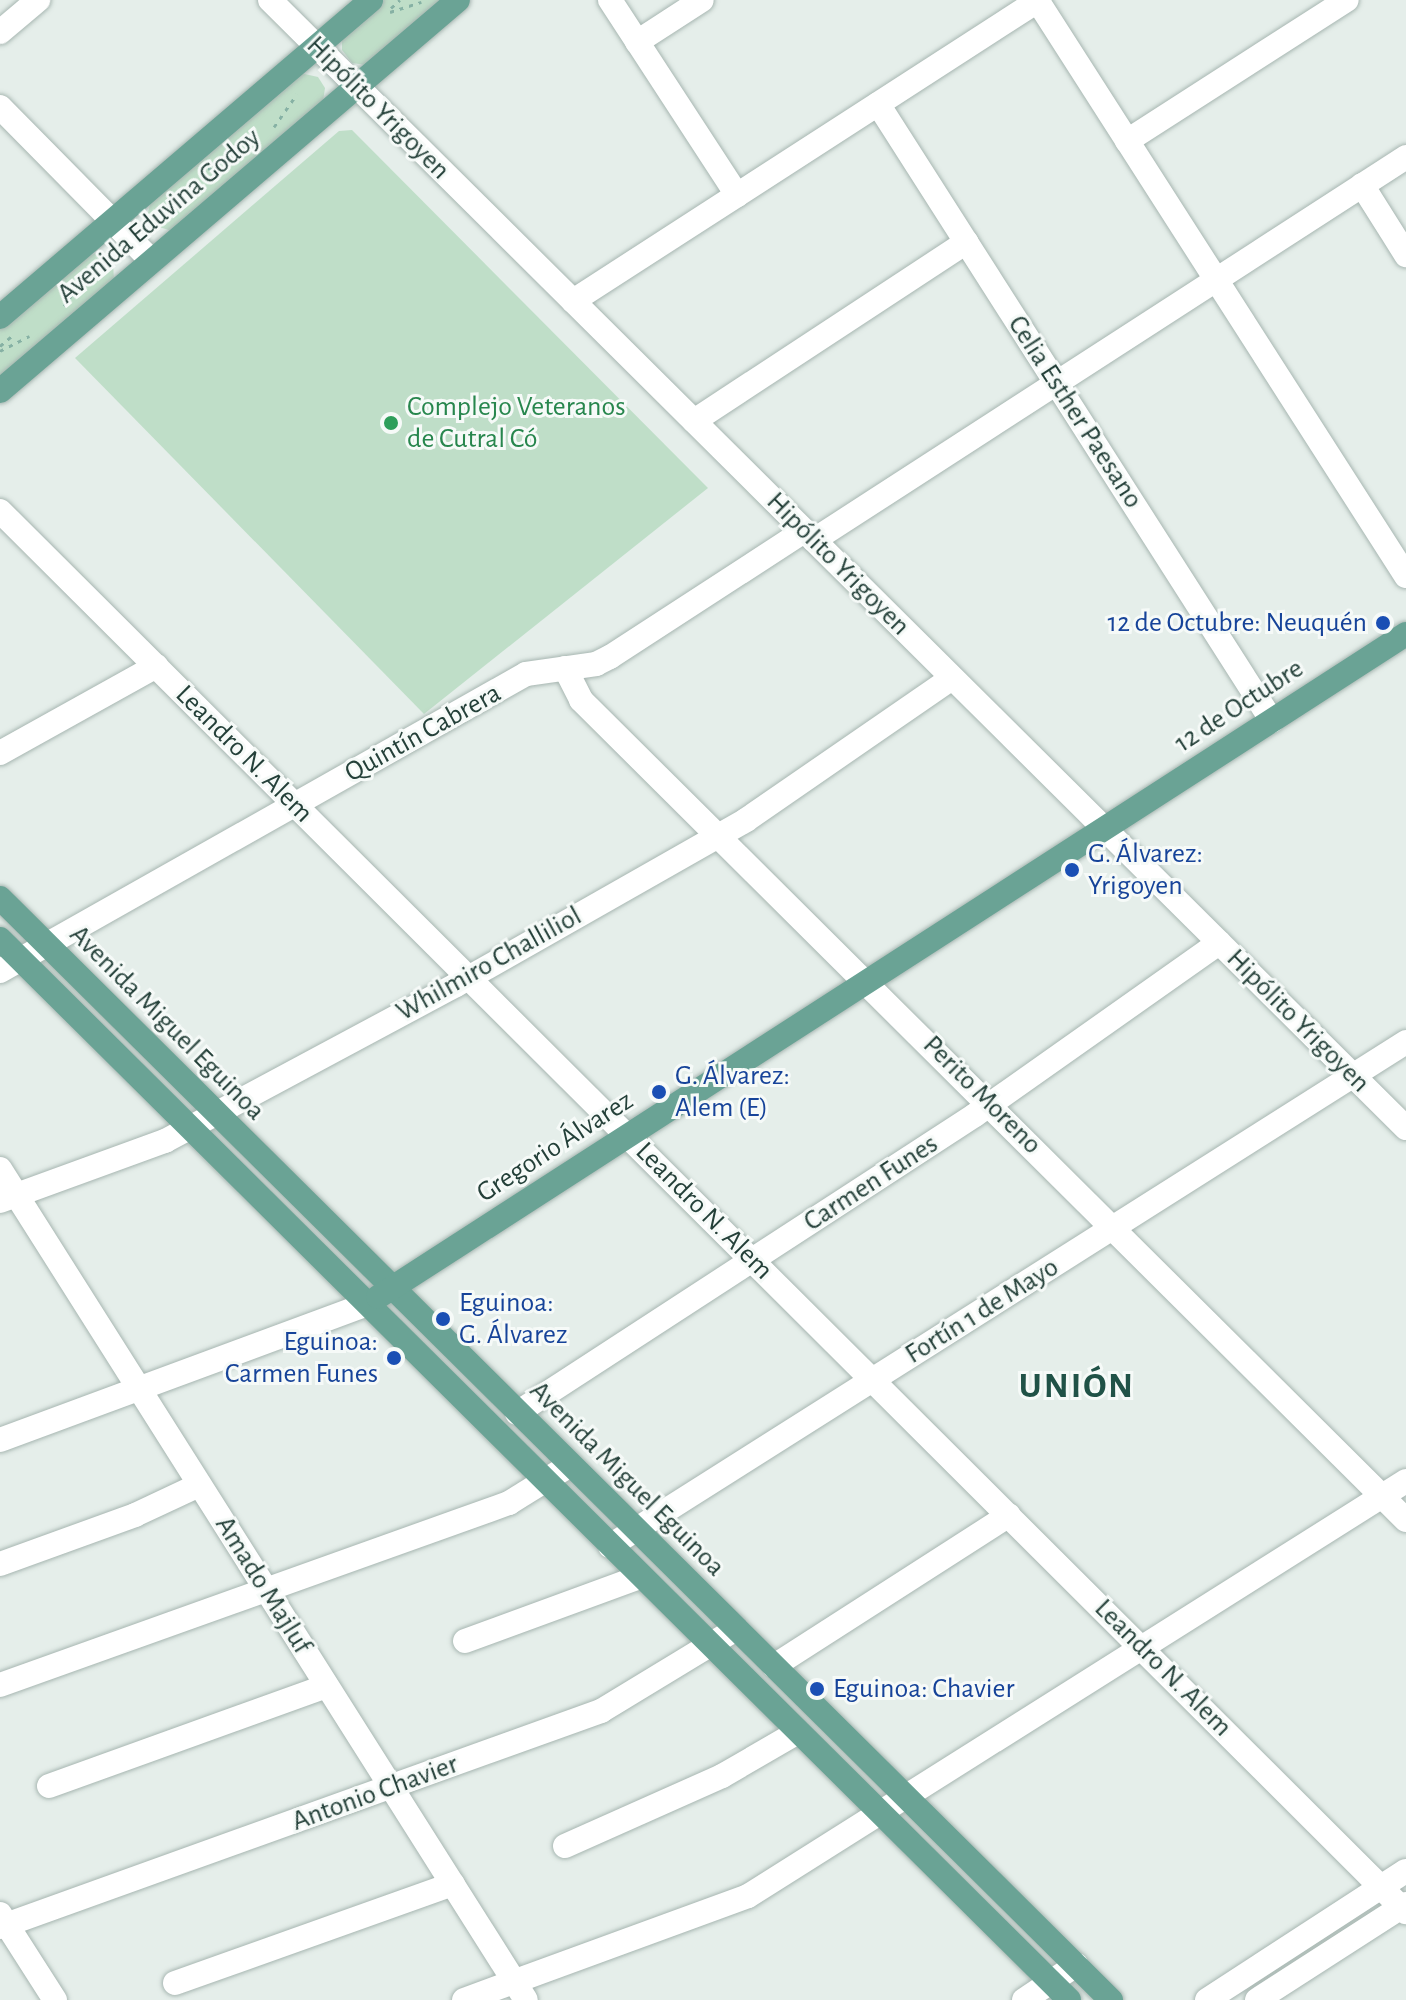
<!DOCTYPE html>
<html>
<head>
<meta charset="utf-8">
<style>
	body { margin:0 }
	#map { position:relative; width:1406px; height:2000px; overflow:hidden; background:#e5eeea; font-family:"Alegreya Sans",sans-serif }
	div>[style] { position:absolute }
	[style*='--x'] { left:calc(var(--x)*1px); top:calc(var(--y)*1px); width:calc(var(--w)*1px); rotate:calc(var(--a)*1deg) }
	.green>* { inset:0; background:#bfdec8 }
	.path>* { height:3px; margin-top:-1.5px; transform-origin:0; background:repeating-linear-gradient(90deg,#86b1a4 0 4px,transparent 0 10px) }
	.roads { filter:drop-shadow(0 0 2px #a7b6b1) drop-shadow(0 0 2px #a7b6b1) }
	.minor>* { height:24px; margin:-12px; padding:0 12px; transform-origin:12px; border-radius:12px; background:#fff }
	.major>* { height:24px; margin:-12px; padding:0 12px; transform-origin:12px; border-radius:12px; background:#6aa395 }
	.dots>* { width:22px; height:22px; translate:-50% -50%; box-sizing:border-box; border:4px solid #f6faf8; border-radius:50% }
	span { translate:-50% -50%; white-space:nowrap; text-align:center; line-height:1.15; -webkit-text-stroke:6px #f6faf8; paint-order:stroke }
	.street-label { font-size:28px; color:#244039 }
	.leisure-label { font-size:28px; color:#27864d }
	.left { translate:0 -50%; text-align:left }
	.transit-label { font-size:28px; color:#164399 }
	.right { translate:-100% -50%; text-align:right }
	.district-label { font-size:36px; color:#205247; font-weight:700; letter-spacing:2px }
</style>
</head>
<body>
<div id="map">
	<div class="green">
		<div style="clip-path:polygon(384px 0,445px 0,366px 65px,352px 63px,342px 50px,342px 39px)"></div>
		<div style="clip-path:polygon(300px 73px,318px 77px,325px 88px,323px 101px,172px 231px,153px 225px,148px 213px,151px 199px)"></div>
		<div style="clip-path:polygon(352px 130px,708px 488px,424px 714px,75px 358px,339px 131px)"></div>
		<div style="clip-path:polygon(97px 253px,113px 262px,114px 281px,0 378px,0 329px,84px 257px)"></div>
	</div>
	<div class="path">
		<div style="--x:391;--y:8;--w:12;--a:-42"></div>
		<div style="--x:390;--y:12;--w:33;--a:-18"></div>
		<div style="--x:274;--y:127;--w:40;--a:-55.1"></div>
		<div style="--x:208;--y:169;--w:41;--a:-24.7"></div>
		<div style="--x:64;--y:306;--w:40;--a:-55.1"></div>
		<div style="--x:0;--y:346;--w:16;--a:-40"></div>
		<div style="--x:0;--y:351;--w:33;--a:-27"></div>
	</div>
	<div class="roads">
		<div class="minor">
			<div style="--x:270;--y:0;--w:1601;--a:44.8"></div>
			<div style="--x:610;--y:0;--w:233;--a:56.9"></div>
			<div style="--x:1037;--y:0;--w:684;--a:57.36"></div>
			<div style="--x:0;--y:32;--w:50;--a:-40.1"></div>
			<div style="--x:637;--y:42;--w:77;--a:-32.9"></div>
			<div style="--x:878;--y:104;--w:732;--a:57.44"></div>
			<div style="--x:0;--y:107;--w:216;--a:45.4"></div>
			<div style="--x:1127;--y:141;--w:261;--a:-32.7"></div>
			<div style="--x:1362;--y:185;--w:83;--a:57.8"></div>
			<div style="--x:573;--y:301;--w:555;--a:-32.86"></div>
			<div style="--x:694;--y:421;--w:326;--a:-33.3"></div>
			<div style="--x:0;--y:511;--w:1985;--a:44.9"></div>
			<div style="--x:814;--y:540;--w:705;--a:-32.9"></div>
			<div style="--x:565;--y:668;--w:36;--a:63"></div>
			<div style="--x:581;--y:700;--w:1163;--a:44.83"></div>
			<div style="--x:0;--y:753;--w:179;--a:-29.1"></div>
			<div style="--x:0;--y:971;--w:604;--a:-29.45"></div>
			<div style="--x:526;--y:674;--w:71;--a:-8.1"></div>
			<div style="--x:596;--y:664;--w:16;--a:-27"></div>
			<div style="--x:610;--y:657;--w:231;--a:-33"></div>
			<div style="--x:0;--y:1169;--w:983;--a:57.67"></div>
			<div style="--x:0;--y:1201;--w:176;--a:-20"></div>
			<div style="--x:165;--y:1141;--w:330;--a:-28.2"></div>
			<div style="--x:456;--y:985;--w:334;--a:-29.6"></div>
			<div style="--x:746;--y:820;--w:250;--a:-34.6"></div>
			<div style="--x:517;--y:1413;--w:546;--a:-33.05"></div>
			<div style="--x:975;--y:1115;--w:299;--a:-35.2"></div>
			<div style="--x:0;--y:1440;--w:389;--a:-20.3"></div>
			<div style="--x:610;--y:1546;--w:942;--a:-32.34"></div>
			<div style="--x:0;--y:1564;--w:144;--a:-19.9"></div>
			<div style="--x:135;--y:1515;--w:71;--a:-25.1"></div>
			<div style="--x:465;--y:1641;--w:186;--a:-20.1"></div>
			<div style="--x:774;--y:1666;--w:279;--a:-32.7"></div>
			<div style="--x:0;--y:1685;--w:541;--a:-19.68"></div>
			<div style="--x:509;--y:1503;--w:72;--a:-31.9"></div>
			<div style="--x:49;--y:1786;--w:295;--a:-19.8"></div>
			<div style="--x:565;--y:1846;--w:172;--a:-24"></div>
			<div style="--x:722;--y:1776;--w:88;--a:-30.1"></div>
			<div style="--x:0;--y:1914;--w:102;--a:57.4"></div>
			<div style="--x:0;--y:1927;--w:639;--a:-19.77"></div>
			<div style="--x:601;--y:1711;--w:158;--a:-31.3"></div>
			<div style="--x:175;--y:1983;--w:295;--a:-19.6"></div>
			<div style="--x:464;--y:2000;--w:302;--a:-20.1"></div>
			<div style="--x:748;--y:1896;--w:778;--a:-32.24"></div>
			<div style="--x:1024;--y:2000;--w:63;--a:-33.9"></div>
			<div style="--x:1207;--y:2000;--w:237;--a:-33"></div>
			<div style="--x:1257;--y:2000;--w:177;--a:-32.8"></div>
		</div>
		<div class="major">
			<div style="--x:0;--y:317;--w:488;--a:-40.5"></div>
			<div style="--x:0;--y:391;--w:602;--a:-40.49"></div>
			<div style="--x:0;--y:898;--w:1565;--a:44.77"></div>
			<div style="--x:0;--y:939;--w:1506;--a:44.78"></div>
			<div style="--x:378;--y:1297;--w:1223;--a:-32.82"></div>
		</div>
	</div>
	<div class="dots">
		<div style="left:391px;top:423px;background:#2e9e5b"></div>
		<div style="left:1383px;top:623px;background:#1a4fb4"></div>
		<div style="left:1072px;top:870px;background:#1a4fb4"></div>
		<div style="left:659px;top:1092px;background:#1a4fb4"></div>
		<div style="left:443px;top:1319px;background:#1a4fb4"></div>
		<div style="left:394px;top:1358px;background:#1a4fb4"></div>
		<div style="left:817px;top:1689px;background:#1a4fb4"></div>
	</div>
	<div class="street-label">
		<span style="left:378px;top:108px;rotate:45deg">Hipólito Yrigoyen</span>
		<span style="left:159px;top:216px;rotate:-40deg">Avenida Eduvina Godoy</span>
		<span style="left:1075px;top:412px;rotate:57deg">Celia Esther Paesano</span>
		<span style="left:838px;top:564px;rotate:45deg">Hipólito Yrigoyen</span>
		<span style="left:1239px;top:706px;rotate:-33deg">12 de Octubre</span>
		<span style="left:423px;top:733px;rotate:-29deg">Quintín Cabrera</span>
		<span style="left:244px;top:754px;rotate:45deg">Leandro N. Alem</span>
		<span style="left:489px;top:964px;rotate:-29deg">Whilmiro Challiliol</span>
		<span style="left:1298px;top:1021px;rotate:45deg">Hipólito Yrigoyen</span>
		<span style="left:167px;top:1023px;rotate:45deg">Avenida Miguel Eguinoa</span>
		<span style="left:982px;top:1095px;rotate:45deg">Perito Moreno</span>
		<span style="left:555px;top:1147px;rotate:-33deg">Gregorio Álvarez</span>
		<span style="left:871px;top:1183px;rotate:-33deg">Carmen Funes</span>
		<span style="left:704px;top:1211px;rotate:45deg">Leandro N. Alem</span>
		<span style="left:982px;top:1311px;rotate:-32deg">Fortín 1 de Mayo</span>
		<span style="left:627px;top:1479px;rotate:45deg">Avenida Miguel Eguinoa</span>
		<span style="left:263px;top:1585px;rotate:58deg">Amado Majluf</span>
		<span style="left:1163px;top:1668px;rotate:45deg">Leandro N. Alem</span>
		<span style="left:375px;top:1793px;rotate:-20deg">Antonio Chavier</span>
	</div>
	<div class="leisure-label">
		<span class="left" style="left:407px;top:423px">Complejo Veteranos<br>de Cutral Có</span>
	</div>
	<div class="transit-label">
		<span class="right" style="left:1367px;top:623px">12 de Octubre: Neuquén</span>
		<span class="left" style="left:1088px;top:870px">G. Álvarez:<br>Yrigoyen</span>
		<span class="left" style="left:675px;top:1092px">G. Álvarez:<br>Alem (E)</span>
		<span class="left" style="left:459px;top:1319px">Eguinoa:<br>G. Álvarez</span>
		<span class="right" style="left:378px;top:1358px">Eguinoa:<br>Carmen Funes</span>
		<span class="left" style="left:833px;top:1689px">Eguinoa: Chavier</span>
	</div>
	<div class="district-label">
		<span style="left:1077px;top:1387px">UNIÓN</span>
	</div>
</div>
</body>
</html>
